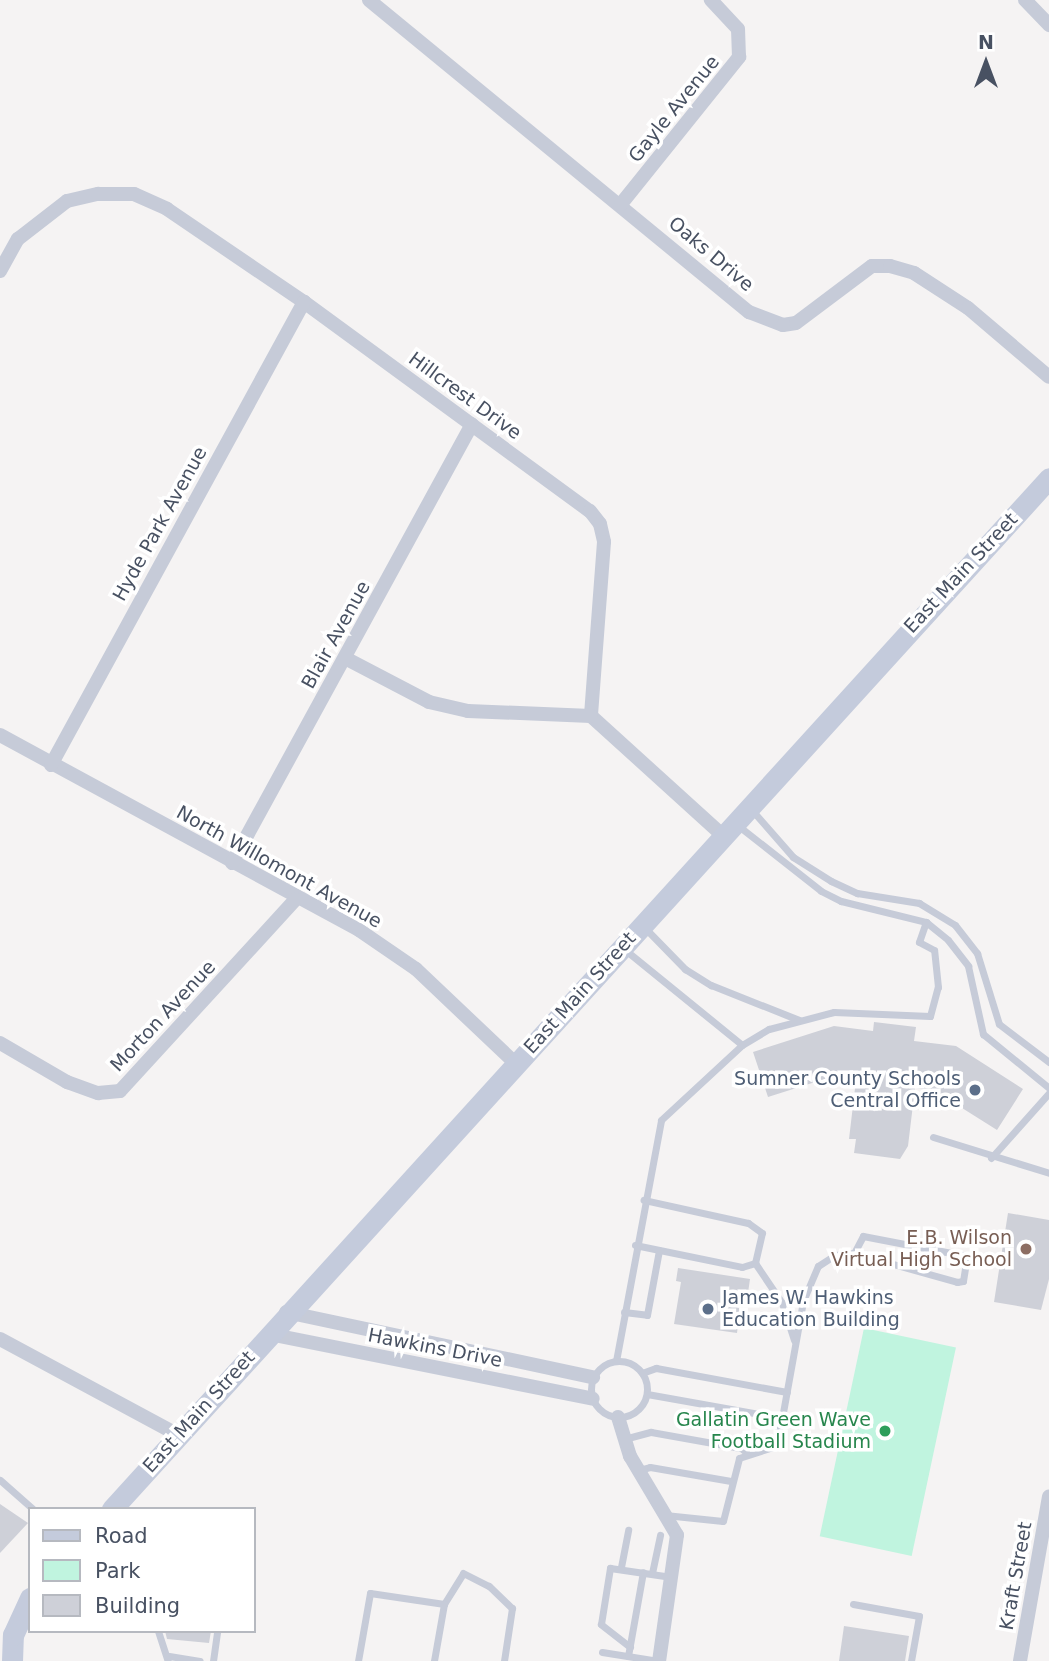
<!DOCTYPE html>
<html>
<head>
<meta charset="utf-8">
<style>
	body { margin:0 }
	#map { position:relative; width:1049px; height:1661px; overflow:hidden; background:#f5f3f3; font-family:"DejaVu Sans",sans-serif }
	div>[style] { position:absolute }
	[style*='--x'] { left:calc(var(--x)*1px); top:calc(var(--y)*1px); width:calc(var(--w)*1px); rotate:calc(var(--a)*1deg) }
	.green>* { inset:0; background:#c0f4df; transform-origin:0 0 }
	.building>* { inset:0; background:#ced0d8 }
	.lane>* { height:7px; margin:-3.5px; padding:0 3.5px; transform-origin:3.5px; border-radius:3.5px; background:#c6cbd8 }
	.lane>.ring { margin:-3.5px; padding:0; box-sizing:content-box; background:none; border:7px solid #c6cbd8; border-radius:50% }
	.street>* { height:14px; margin:-7px; padding:0 7px; transform-origin:7px; border-radius:7px; background:#c6cbd8 }
	.secondary>* { height:21px; margin:-10.5px; padding:0 10.5px; transform-origin:10.5px; border-radius:10.5px; background:#c4cbdc }
	.dots>* { width:19px; height:19px; translate:-50% -50%; box-sizing:border-box; border:4px solid #fff; border-radius:50% }
	span { translate:-50% -50%; white-space:nowrap; text-align:center; line-height:1.15; -webkit-text-stroke:7px #fff; paint-order:stroke }
	.street-label { font-size:19px; color:#485162 }
	.service-label { font-size:19px; color:#4e5e75 }
	.right { translate:-100% -50%; text-align:right }
	.left { translate:0 -50%; text-align:left }
	.education-label { font-size:19px; color:#785e54 }
	.leisure-label { font-size:19px; color:#27864d }
	.legend { position:absolute; left:28px; top:1507px; width:228px; height:126px; box-sizing:border-box; background:#fff; border:2px solid #b6b9c0; margin:0; padding:9px 12px; list-style:none; font-size:21px; color:#485162 }
	.legend li { display:flex; align-items:center; gap:14px; height:35px }
	.legend b { width:35px; border:2px solid #b6b9c0 }
	.north { position:absolute; left:951px; top:28px; width:70px; height:70px; -webkit-text-stroke:5px #fff; paint-order:stroke; rotate:0deg; font-size:19px; font-weight:700; line-height:28px; text-align:center; color:#485162 }
	.north::after { content:''; display:block; margin:auto; width:24px; height:32px; background:#485162; clip-path:polygon(50% 0,100% 100%,50% 72%,0 100%) }
</style>
</head>
<body>
<div id="map">
	<div class="green">
		<div style="left:864px;top:1328px;width:94px;height:213px;rotate:12deg"></div>
	</div>
	<div class="building">
		<div style="clip-path:polygon(874px 1022px,916px 1027px,914px 1041px,956px 1046px,1023px 1089px,997px 1130px,935px 1091px,915px 1088px,908px 1146px,900px 1159px,854px 1153px,856px 1139px,849px 1139px,856px 1080px,831px 1077px,768px 1097px,753px 1052px,834px 1026px,873px 1031px)"></div>
		<div style="clip-path:polygon(1008px 1213px,1049px 1220px,1049px 1279px,1041px 1310px,994px 1302px)"></div>
		<div style="clip-path:polygon(678px 1268px,750px 1279px,748px 1293px,742px 1292px,737px 1333px,674px 1324px,681px 1282px,676px 1281px)"></div>
		<div style="clip-path:polygon(0 1504px,28px 1523px,0 1553px)"></div>
		<div style="clip-path:polygon(844px 1626px,909px 1636px,905px 1661px,839px 1661px)"></div>
		<div style="clip-path:polygon(165px 1631px,211px 1631px,209px 1643px,167px 1639px)"></div>
	</div>
	<div class="lane">
		<div style="--x:751;--y:809;--w:64;--a:48.8"></div>
		<div style="--x:793;--y:857;--w:45;--a:32.3"></div>
		<div style="--x:831;--y:881;--w:29;--a:25"></div>
		<div style="--x:857;--y:893;--w:63;--a:9.2"></div>
		<div style="--x:919;--y:903;--w:42;--a:31.4"></div>
		<div style="--x:955;--y:925;--w:36;--a:52"></div>
		<div style="--x:977;--y:953;--w:74;--a:72.8"></div>
		<div style="--x:999;--y:1024;--w:63;--a:37.2"></div>
		<div style="--x:736;--y:824;--w:108;--a:38.2"></div>
		<div style="--x:821;--y:891;--w:22;--a:27"></div>
		<div style="--x:841;--y:901;--w:88;--a:13.9"></div>
		<div style="--x:926;--y:922;--w:28;--a:39"></div>
		<div style="--x:948;--y:940;--w:33;--a:52"></div>
		<div style="--x:968;--y:966;--w:70;--a:77.6"></div>
		<div style="--x:983;--y:1034;--w:85;--a:39.3"></div>
		<div style="--x:644;--y:927;--w:59;--a:45.7"></div>
		<div style="--x:685;--y:969;--w:31;--a:32"></div>
		<div style="--x:711;--y:985;--w:95;--a:21.7"></div>
		<div style="--x:624;--y:949;--w:152;--a:39.1"></div>
		<div style="--x:933;--y:1137;--w:121;--a:17.2"></div>
		<div style="--x:991;--y:1158;--w:87;--a:-48.3"></div>
		<div style="--x:635;--y:1245;--w:109;--a:11.6"></div>
		<div style="--x:742;--y:1267;--w:14;--a:-17"></div>
		<div style="--x:755;--y:1263;--w:31;--a:-77"></div>
		<div style="--x:762;--y:1233;--w:17;--a:-144"></div>
		<div style="--x:748;--y:1223;--w:107;--a:-167.5"></div>
		<div style="--x:755;--y:1263;--w:48;--a:56"></div>
		<div style="--x:782;--y:1303;--w:39;--a:72"></div>
		<div style="--x:624;--y:1312;--w:23;--a:7"></div>
		<div style="--x:647;--y:1315;--w:66;--a:-79.5"></div>
		<div style="--x:616;--y:1361;--w:245;--a:-79.4"></div>
		<div style="--x:661;--y:1120;--w:110;--a:-42.8"></div>
		<div style="--x:742;--y:1045;--w:31;--a:-31"></div>
		<div style="--x:769;--y:1029;--w:67;--a:-14.7"></div>
		<div style="--x:834;--y:1012;--w:96;--a:2.4"></div>
		<div style="--x:930;--y:1016;--w:30;--a:-75"></div>
		<div style="--x:938;--y:987;--w:37;--a:-96"></div>
		<div style="--x:934;--y:950;--w:17;--a:-152"></div>
		<div style="--x:919;--y:942;--w:21;--a:-71"></div>
		<div class="ring" style="left:591px;top:1361px;width:49px;height:49px"></div>
		<div style="--x:642;--y:1373;--w:15;--a:-20"></div>
		<div style="--x:656;--y:1368;--w:133;--a:10.4"></div>
		<div style="--x:647;--y:1394;--w:137;--a:10.1"></div>
		<div style="--x:782;--y:1418;--w:119;--a:-79.8"></div>
		<div style="--x:803;--y:1301;--w:38;--a:-67"></div>
		<div style="--x:818;--y:1266;--w:20;--a:-33"></div>
		<div style="--x:835;--y:1255;--w:19;--a:-6"></div>
		<div style="--x:854;--y:1253;--w:107;--a:15.7"></div>
		<div style="--x:957;--y:1282;--w:6;--a:-9"></div>
		<div style="--x:963;--y:1281;--w:25;--a:-81"></div>
		<div style="--x:967;--y:1256;--w:106;--a:-169.1"></div>
		<div style="--x:863;--y:1236;--w:19;--a:118"></div>
		<div style="--x:624;--y:1439;--w:28;--a:-15"></div>
		<div style="--x:651;--y:1432;--w:91;--a:10.1"></div>
		<div style="--x:741;--y:1448;--w:8;--a:40"></div>
		<div style="--x:639;--y:1470;--w:11;--a:-15"></div>
		<div style="--x:650;--y:1467;--w:82;--a:9.8"></div>
		<div style="--x:0;--y:1480;--w:44;--a:41.3"></div>
		<div style="--x:665;--y:1515;--w:58;--a:5.9"></div>
		<div style="--x:723;--y:1521;--w:65;--a:-75.7"></div>
		<div style="--x:739;--y:1458;--w:36;--a:-18"></div>
		<div style="--x:773;--y:1447;--w:30;--a:-73"></div>
		<div style="--x:621;--y:1567;--w:38;--a:-79"></div>
		<div style="--x:652;--y:1573;--w:39;--a:-78"></div>
		<div style="--x:444;--y:1604;--w:36;--a:-58"></div>
		<div style="--x:463;--y:1573;--w:29;--a:27"></div>
		<div style="--x:489;--y:1586;--w:32;--a:44"></div>
		<div style="--x:512;--y:1608;--w:54;--a:98.6"></div>
		<div style="--x:853;--y:1604;--w:67;--a:10.3"></div>
		<div style="--x:919;--y:1616;--w:46;--a:100.1"></div>
		<div style="--x:158;--y:1631;--w:32;--a:72"></div>
		<div style="--x:630;--y:1647;--w:37;--a:-142"></div>
		<div style="--x:601;--y:1624;--w:57;--a:-80.9"></div>
		<div style="--x:610;--y:1568;--w:62;--a:8.4"></div>
		<div style="--x:602;--y:1652;--w:57;--a:9.1"></div>
		<div style="--x:169;--y:1656;--w:31;--a:9"></div>
		<div style="--x:628;--y:1656;--w:85;--a:-79.9"></div>
		<div style="--x:213;--y:1661;--w:30;--a:-82"></div>
		<div style="--x:358;--y:1661;--w:69;--a:-80"></div>
		<div style="--x:370;--y:1593;--w:75;--a:8.5"></div>
		<div style="--x:444;--y:1604;--w:58;--a:100"></div>
	</div>
	<div class="street">
		<div style="--x:369;--y:0;--w:492;--a:39.4"></div>
		<div style="--x:749;--y:312;--w:36;--a:21"></div>
		<div style="--x:783;--y:325;--w:13;--a:-9"></div>
		<div style="--x:796;--y:323;--w:95;--a:-36.9"></div>
		<div style="--x:872;--y:266;--w:18;--a:0"></div>
		<div style="--x:890;--y:266;--w:25;--a:16"></div>
		<div style="--x:914;--y:273;--w:64;--a:32.9"></div>
		<div style="--x:968;--y:308;--w:106;--a:40.4"></div>
		<div style="--x:1025;--y:0;--w:35;--a:46"></div>
		<div style="--x:621;--y:204;--w:189;--a:-51.2"></div>
		<div style="--x:739;--y:57;--w:28;--a:-92"></div>
		<div style="--x:738;--y:29;--w:40;--a:-133"></div>
		<div style="--x:0;--y:271;--w:37;--a:-61"></div>
		<div style="--x:18;--y:239;--w:62;--a:-37.8"></div>
		<div style="--x:67;--y:201;--w:32;--a:-13"></div>
		<div style="--x:98;--y:194;--w:36;--a:0"></div>
		<div style="--x:134;--y:194;--w:36;--a:24"></div>
		<div style="--x:167;--y:209;--w:166;--a:34.2"></div>
		<div style="--x:304;--y:302;--w:354;--a:36.2"></div>
		<div style="--x:590;--y:511;--w:16;--a:52"></div>
		<div style="--x:600;--y:524;--w:18;--a:77"></div>
		<div style="--x:604;--y:542;--w:174;--a:94.3"></div>
		<div style="--x:591;--y:716;--w:176;--a:42.2"></div>
		<div style="--x:345;--y:658;--w:95;--a:27.6"></div>
		<div style="--x:429;--y:702;--w:40;--a:13"></div>
		<div style="--x:468;--y:711;--w:123;--a:2.3"></div>
		<div style="--x:0;--y:735;--w:409;--a:28.5"></div>
		<div style="--x:359;--y:930;--w:69;--a:34.4"></div>
		<div style="--x:416;--y:969;--w:138;--a:43.5"></div>
		<div style="--x:51;--y:765;--w:528;--a:-61.35"></div>
		<div style="--x:232;--y:863;--w:500;--a:-61.33"></div>
		<div style="--x:0;--y:1043;--w:78;--a:30.2"></div>
		<div style="--x:67;--y:1082;--w:33;--a:20"></div>
		<div style="--x:98;--y:1093;--w:22;--a:-5"></div>
		<div style="--x:120;--y:1091;--w:260;--a:-47.5"></div>
		<div style="--x:286;--y:1312;--w:314;--a:12"></div>
		<div style="--x:269;--y:1334;--w:330;--a:11.3"></div>
		<div style="--x:0;--y:1339;--w:202;--a:28.3"></div>
		<div style="--x:618;--y:1417;--w:41;--a:72.9"></div>
		<div style="--x:630;--y:1456;--w:92;--a:59.3"></div>
		<div style="--x:677;--y:1535;--w:127;--a:98.1"></div>
		<div style="--x:1020;--y:1661;--w:167;--a:-80"></div>
	</div>
	<div class="secondary">
		<div style="--x:112;--y:1509;--w:1393;--a:-47.73"></div>
		<div style="--x:12;--y:1661;--w:26;--a:-88"></div>
		<div style="--x:13;--y:1635;--w:41;--a:-65.3"></div>
	</div>
	<div class="dots">
		<div style="left:975px;top:1090px;background:#5c6f8a"></div>
		<div style="left:1026px;top:1249px;background:#8d6e63"></div>
		<div style="left:708px;top:1309px;background:#5c6f8a"></div>
		<div style="left:885px;top:1431px;background:#2e9e5b"></div>
	</div>
	<div class="street-label">
		<span style="left:674px;top:109px;rotate:-51deg">Gayle Avenue</span>
		<span style="left:711px;top:254px;rotate:40deg">Oaks Drive</span>
		<span style="left:465px;top:396px;rotate:36deg">Hillcrest Drive</span>
		<span style="left:160px;top:524px;rotate:-61deg">Hyde Park Avenue</span>
		<span style="left:961px;top:573px;rotate:-47deg">East Main Street</span>
		<span style="left:336px;top:635px;rotate:-61deg">Blair Avenue</span>
		<span style="left:279px;top:867px;rotate:29deg">North Willomont Avenue</span>
		<span style="left:580px;top:993px;rotate:-48deg">East Main Street</span>
		<span style="left:163px;top:1016px;rotate:-47deg">Morton Avenue</span>
		<span style="left:435px;top:1348px;rotate:11deg">Hawkins Drive</span>
		<span style="left:199px;top:1412px;rotate:-48deg">East Main Street</span>
		<span style="left:1016px;top:1576px;rotate:-80deg">Kraft Street</span>
	</div>
	<div class="service-label">
		<span class="right" style="left:961px;top:1090px">Sumner County Schools<br>Central Office</span>
		<span class="left" style="left:722px;top:1309px">James W. Hawkins<br>Education Building</span>
	</div>
	<div class="education-label">
		<span class="right" style="left:1012px;top:1249px">E.B. Wilson<br>Virtual High School</span>
	</div>
	<div class="leisure-label">
		<span class="right" style="left:871px;top:1431px">Gallatin Green Wave<br>Football Stadium</span>
	</div>
	<ul class="legend">
	<li><b style="height:9px;background:#c4cbdc"></b>Road</li>
	<li><b style="height:19px;background:#c0f4df"></b>Park</li>
	<li><b style="height:19px;background:#ced0d8"></b>Building</li>
	</ul>
	<div class="north">N</div>
</div>
</body>
</html>
